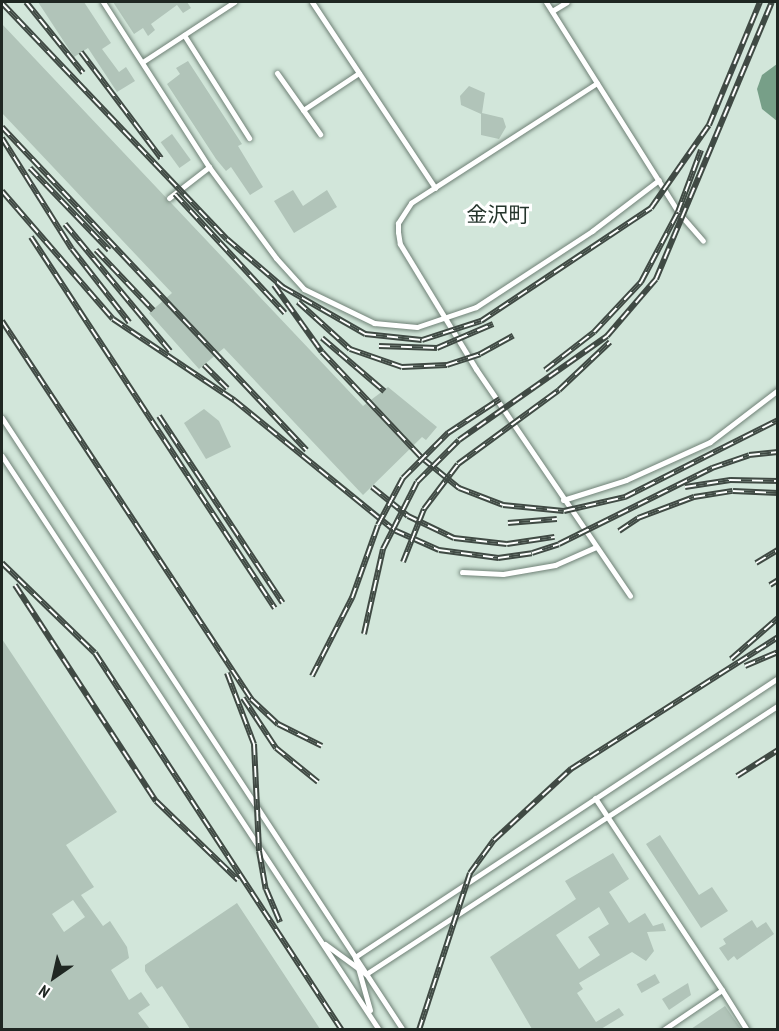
<!DOCTYPE html>
<html>
<head>
<meta charset="utf-8">
<style>
	body { margin:0 }
	#map { position:relative; width:779px; height:1031px; overflow:hidden; background:#d2e6da; font-family:"PT Sans Narrow","Noto Sans JP",sans-serif }
	div>[style] { position:absolute }
	[style*='--x'] { left:calc(var(--x)*1px); top:calc(var(--y)*1px); width:calc(var(--w)*1px); rotate:calc(var(--a)*1deg) }
	.water>* { inset:0; background:#779f88 }
	.building>* { inset:0; background:#b1c4b9; transform-origin:0 0 }
	.roads { filter:drop-shadow(0 0 2px #6f8176) drop-shadow(0 0 2px #6f8176) }
	.lane>* { height:5px; margin:-2.5px; padding:0 2.5px; transform-origin:2.5px; border-radius:2.5px; background:#fff }
	.rail>* { height:6px; margin-top:-3px; transform-origin:0; background:repeating-linear-gradient(90deg,#fff 0 11px,#404a44 0 22px); box-sizing:border-box; border-block:2px solid #404a44 }
	span { translate:-50% -50%; white-space:nowrap; text-align:center; line-height:1.15; -webkit-text-stroke:6px #fff; paint-order:stroke }
	.quarter-label { font-size:21px; color:#25352c }
	.frame { position:absolute; inset:0; border:3px solid #1f2722; pointer-events:none }
	.north { position:absolute; left:24px; top:947px; width:60px; height:60px; -webkit-text-stroke:4px #fff; paint-order:stroke; rotate:214deg; font-size:16px; font-weight:700; line-height:24px; text-align:center; color:#1f2722 }
	.north::after { content:''; display:block; margin:auto; width:21px; height:27px; background:#1f2722; clip-path:polygon(50% 0,100% 100%,50% 72%,0 100%) }
</style>
</head>
<body>
<div id="map">
	<div class="water">
		<div style="clip-path:polygon(777px 64px,777px 121px,762px 109px,757px 89px,762px 75px)"></div>
	</div>
	<div class="building">
		<div style="clip-path:polygon(38px 2px,84px 2px,111px 43px,102px 49px,119px 72px,126px 67px,135px 81px,117px 92px,88px 48px,74px 57px)"></div>
		<div style="clip-path:polygon(113px 2px,187px 2px,191px 8px,183px 13px,177px 5px,151px 24px,155px 30px,148px 36px,143px 28px,134px 34px)"></div>
		<div style="clip-path:polygon(2px 24px,363px 406px,388px 387px,437px 427px,426px 440px,422px 437px,363px 495px,224px 348px,199px 369px,149px 313px,172px 293px,2px 113px)"></div>
		<div style="clip-path:polygon(188px 61px,242px 144px,238px 146px,263px 187px,250px 195px,231px 167px,226px 171px,216px 159px,167px 84px,180px 74px,176px 68px)"></div>
		<div style="clip-path:polygon(469px 86px,485px 93px,482px 113px,503px 118px,506px 127px,499px 139px,481px 135px,481px 114px,461px 105px,460px 96px)"></div>
		<div style="left:172px;top:134px;width:32px;height:14px;rotate:54deg"></div>
		<div style="clip-path:polygon(293px 190px,303px 206px,327px 190px,337px 207px,294px 233px,274px 201px)"></div>
		<div style="clip-path:polygon(204px 409px,219px 421px,231px 447px,206px 459px,184px 423px)"></div>
		<div style="clip-path:polygon(evenodd,2px 639px,117px 812px,66px 845px,94px 887px,81px 895px,103px 926px,110px 921px,127px 947px,129px 958px,111px 970px,129px 1000px,141px 992px,150px 1005px,138px 1013px,150px 1029px,2px 1029px,2px 639px,73px 900px,85px 917px,64px 932px,52px 914px,73px 900px)"></div>
		<div style="clip-path:polygon(660px 835px,699px 895px,712px 887px,728px 911px,701px 928px,646px 844px)"></div>
		<div style="clip-path:polygon(evenodd,613px 853px,629px 879px,609px 892px,629px 923px,645px 913px,653px 926px,663px 923px,666px 931px,647px 932px,654px 951px,646px 961px,632px 952px,579px 983px,583px 989px,577px 993px,596px 1022px,619px 1008px,624px 1015px,601px 1029px,532px 1029px,490px 957px,576px 899px,565px 881px,613px 853px,599px 907px,609px 924px,588px 937px,600px 955px,579px 969px,556px 935px,599px 907px)"></div>
		<div style="clip-path:polygon(237px 903px,320px 1029px,190px 1029px,162px 986px,157px 989px,145px 971px,145px 965px)"></div>
		<div style="clip-path:polygon(752px 920px,757px 928px,766px 922px,774px 934px,737px 960px,734px 956px,728px 961px,719px 948px,726px 944px,723px 939px)"></div>
		<div style="left:655px;top:974px;width:10px;height:21px;rotate:61deg"></div>
		<div style="clip-path:polygon(688px 983px,691px 995px,669px 1010px,662px 999px)"></div>
		<div style="clip-path:polygon(725px 1006px,741px 1029px,691px 1029px)"></div>
	</div>
	<div class="roads">
		<div class="lane">
			<div style="--x:103;--y:2;--w:196;--a:57.3"></div>
			<div style="--x:209;--y:167;--w:113;--a:53.6"></div>
			<div style="--x:276;--y:258;--w:42;--a:47.9"></div>
			<div style="--x:304;--y:289;--w:78;--a:25.9"></div>
			<div style="--x:374;--y:323;--w:43;--a:5.3"></div>
			<div style="--x:417;--y:327;--w:62;--a:-18.7"></div>
			<div style="--x:476;--y:307;--w:139;--a:-33.2"></div>
			<div style="--x:592;--y:231;--w:84;--a:-37.3"></div>
			<div style="--x:312;--y:2;--w:223;--a:56.5"></div>
			<div style="--x:546;--y:2;--w:248;--a:57.8"></div>
			<div style="--x:678;--y:212;--w:38;--a:49"></div>
			<div style="--x:552;--y:11;--w:17;--a:-31"></div>
			<div style="--x:184;--y:35;--w:122;--a:57.7"></div>
			<div style="--x:144;--y:61;--w:108;--a:-33.2"></div>
			<div style="--x:277;--y:73;--w:75;--a:54.8"></div>
			<div style="--x:597;--y:83;--w:221;--a:147.2"></div>
			<div style="--x:411;--y:203;--w:24;--a:123"></div>
			<div style="--x:398;--y:223;--w:9;--a:90"></div>
			<div style="--x:398;--y:232;--w:12;--a:81"></div>
			<div style="--x:400;--y:244;--w:146;--a:58.7"></div>
			<div style="--x:476;--y:369;--w:274;--a:55.8"></div>
			<div style="--x:303;--y:110;--w:67;--a:-33.5"></div>
			<div style="--x:169;--y:198;--w:51;--a:-37.8"></div>
			<div style="--x:2;--y:418;--w:732;--a:56.77"></div>
			<div style="--x:2;--y:456;--w:687;--a:56.7"></div>
			<div style="--x:563;--y:500;--w:66;--a:-17.6"></div>
			<div style="--x:626;--y:480;--w:92;--a:-24.3"></div>
			<div style="--x:710;--y:442;--w:86;--a:-37.4"></div>
			<div style="--x:462;--y:572;--w:41;--a:2.8"></div>
			<div style="--x:503;--y:574;--w:53;--a:-9.8"></div>
			<div style="--x:555;--y:565;--w:45;--a:-23.7"></div>
			<div style="--x:595;--y:798;--w:230;--a:56.5"></div>
			<div style="--x:722;--y:990;--w:71;--a:145.9"></div>
			<div style="--x:325;--y:944;--w:51;--a:36.2"></div>
			<div style="--x:366;--y:974;--w:492;--a:-33.1"></div>
			<div style="--x:722;--y:990;--w:47;--a:58"></div>
			<div style="--x:370;--y:1010;--w:55;--a:-105.8"></div>
			<div style="--x:355;--y:957;--w:507;--a:-33.41"></div>
		</div>
	</div>
	<div class="rail">
		<div style="--x:26;--y:2;--w:91;--a:51.2"></div>
		<div style="--x:2;--y:3;--w:326;--a:46.4"></div>
		<div style="--x:227;--y:239;--w:74;--a:40.6"></div>
		<div style="--x:283;--y:287;--w:95;--a:29.8"></div>
		<div style="--x:365;--y:334;--w:57;--a:6"></div>
		<div style="--x:422;--y:340;--w:62;--a:-17.9"></div>
		<div style="--x:481;--y:321;--w:204;--a:-33.6"></div>
		<div style="--x:651;--y:208;--w:101;--a:-55.1"></div>
		<div style="--x:709;--y:125;--w:133;--a:-67.5"></div>
		<div style="--x:81;--y:52;--w:133;--a:53"></div>
		<div style="--x:2;--y:127;--w:444;--a:46.7"></div>
		<div style="--x:2;--y:138;--w:131;--a:57.8"></div>
		<div style="--x:72;--y:249;--w:93;--a:52"></div>
		<div style="--x:30;--y:168;--w:114;--a:46.1"></div>
		<div style="--x:2;--y:191;--w:169;--a:49.1"></div>
		<div style="--x:113;--y:319;--w:146;--a:33.8"></div>
		<div style="--x:234;--y:400;--w:206;--a:39.1"></div>
		<div style="--x:394;--y:530;--w:49;--a:24"></div>
		<div style="--x:439;--y:550;--w:60;--a:7.7"></div>
		<div style="--x:498;--y:558;--w:34;--a:-8"></div>
		<div style="--x:532;--y:553;--w:28;--a:-18"></div>
		<div style="--x:559;--y:544;--w:171;--a:-26.4"></div>
		<div style="--x:712;--y:468;--w:39;--a:-19"></div>
		<div style="--x:749;--y:455;--w:29;--a:-6"></div>
		<div style="--x:175;--y:194;--w:162;--a:47.3"></div>
		<div style="--x:65;--y:224;--w:165;--a:50.4"></div>
		<div style="--x:31;--y:237;--w:444;--a:56.7"></div>
		<div style="--x:96;--y:250;--w:83;--a:46.5"></div>
		<div style="--x:274;--y:285;--w:82;--a:54.4"></div>
		<div style="--x:322;--y:352;--w:146;--a:46.7"></div>
		<div style="--x:422;--y:458;--w:48;--a:39"></div>
		<div style="--x:459;--y:488;--w:47;--a:21.1"></div>
		<div style="--x:503;--y:505;--w:61;--a:5.6"></div>
		<div style="--x:564;--y:511;--w:63;--a:-12.9"></div>
		<div style="--x:625;--y:497;--w:171;--a:-26.7"></div>
		<div style="--x:298;--y:302;--w:70;--a:42.1"></div>
		<div style="--x:350;--y:349;--w:55;--a:19.1"></div>
		<div style="--x:402;--y:367;--w:45;--a:-2.5"></div>
		<div style="--x:447;--y:365;--w:35;--a:-18"></div>
		<div style="--x:480;--y:354;--w:38;--a:-29"></div>
		<div style="--x:2;--y:321;--w:453;--a:56.6"></div>
		<div style="--x:251;--y:699;--w:37;--a:43"></div>
		<div style="--x:278;--y:724;--w:49;--a:26.6"></div>
		<div style="--x:322;--y:338;--w:82;--a:40.5"></div>
		<div style="--x:379;--y:346;--w:58;--a:2"></div>
		<div style="--x:437;--y:348;--w:61;--a:-23.2"></div>
		<div style="--x:204;--y:365;--w:33;--a:45"></div>
		<div style="--x:545;--y:370;--w:62;--a:-37.8"></div>
		<div style="--x:594;--y:332;--w:69;--a:-46.8"></div>
		<div style="--x:641;--y:282;--w:79;--a:-62.1"></div>
		<div style="--x:678;--y:212;--w:66;--a:-69.6"></div>
		<div style="--x:159;--y:416;--w:224;--a:56.5"></div>
		<div style="--x:372;--y:487;--w:46;--a:38.9"></div>
		<div style="--x:408;--y:516;--w:51;--a:25.6"></div>
		<div style="--x:454;--y:538;--w:53;--a:6.5"></div>
		<div style="--x:507;--y:544;--w:48;--a:-8.5"></div>
		<div style="--x:685;--y:487;--w:46;--a:-8.8"></div>
		<div style="--x:730;--y:480;--w:48;--a:1.2"></div>
		<div style="--x:508;--y:523;--w:49;--a:-4.7"></div>
		<div style="--x:619;--y:531;--w:23;--a:-34"></div>
		<div style="--x:638;--y:518;--w:60;--a:-20.6"></div>
		<div style="--x:694;--y:497;--w:39;--a:-9"></div>
		<div style="--x:733;--y:491;--w:45;--a:2.5"></div>
		<div style="--x:403;--y:562;--w:57;--a:-68.4"></div>
		<div style="--x:424;--y:509;--w:56;--a:-52.9"></div>
		<div style="--x:458;--y:464;--w:125;--a:-36.2"></div>
		<div style="--x:559;--y:390;--w:70;--a:-43.3"></div>
		<div style="--x:2;--y:563;--w:129;--a:44.1"></div>
		<div style="--x:95;--y:653;--w:451;--a:56.8"></div>
		<div style="--x:756;--y:563;--w:26;--a:-31"></div>
		<div style="--x:15;--y:585;--w:258;--a:56.9"></div>
		<div style="--x:156;--y:801;--w:114;--a:43.9"></div>
		<div style="--x:770;--y:585;--w:9;--a:-32"></div>
		<div style="--x:777;--y:595;--w:1;--a:0"></div>
		<div style="--x:364;--y:634;--w:87;--a:-77.4"></div>
		<div style="--x:383;--y:549;--w:75;--a:-63.1"></div>
		<div style="--x:417;--y:482;--w:59;--a:-45"></div>
		<div style="--x:459;--y:440;--w:181;--a:-35.1"></div>
		<div style="--x:607;--y:336;--w:75;--a:-49.3"></div>
		<div style="--x:656;--y:279;--w:300;--a:-67.3"></div>
		<div style="--x:731;--y:659;--w:62;--a:-41.1"></div>
		<div style="--x:745;--y:666;--w:36;--a:-23"></div>
		<div style="--x:227;--y:673;--w:76;--a:69.2"></div>
		<div style="--x:254;--y:744;--w:107;--a:87.3"></div>
		<div style="--x:259;--y:851;--w:39;--a:80"></div>
		<div style="--x:266;--y:889;--w:36;--a:67"></div>
		<div style="--x:312;--y:676;--w:88;--a:-62.9"></div>
		<div style="--x:352;--y:598;--w:77;--a:-70.4"></div>
		<div style="--x:378;--y:525;--w:53;--a:-62"></div>
		<div style="--x:403;--y:478;--w:64;--a:-45"></div>
		<div style="--x:448;--y:433;--w:62;--a:-33.2"></div>
		<div style="--x:243;--y:698;--w:60;--a:56.6"></div>
		<div style="--x:276;--y:748;--w:54;--a:39"></div>
		<div style="--x:737;--y:776;--w:49;--a:-32.4"></div>
		<div style="--x:419;--y:1030;--w:165;--a:-72"></div>
		<div style="--x:470;--y:873;--w:41;--a:-54"></div>
		<div style="--x:494;--y:840;--w:105;--a:-42.7"></div>
		<div style="--x:571;--y:769;--w:246;--a:-32.5"></div>
	</div>
	<div class="quarter-label">
		<span style="left:498px;top:215px">金沢町</span>
	</div>
	<div class="frame"></div>
	<div class="north">N</div>
</div>
</body>
</html>
